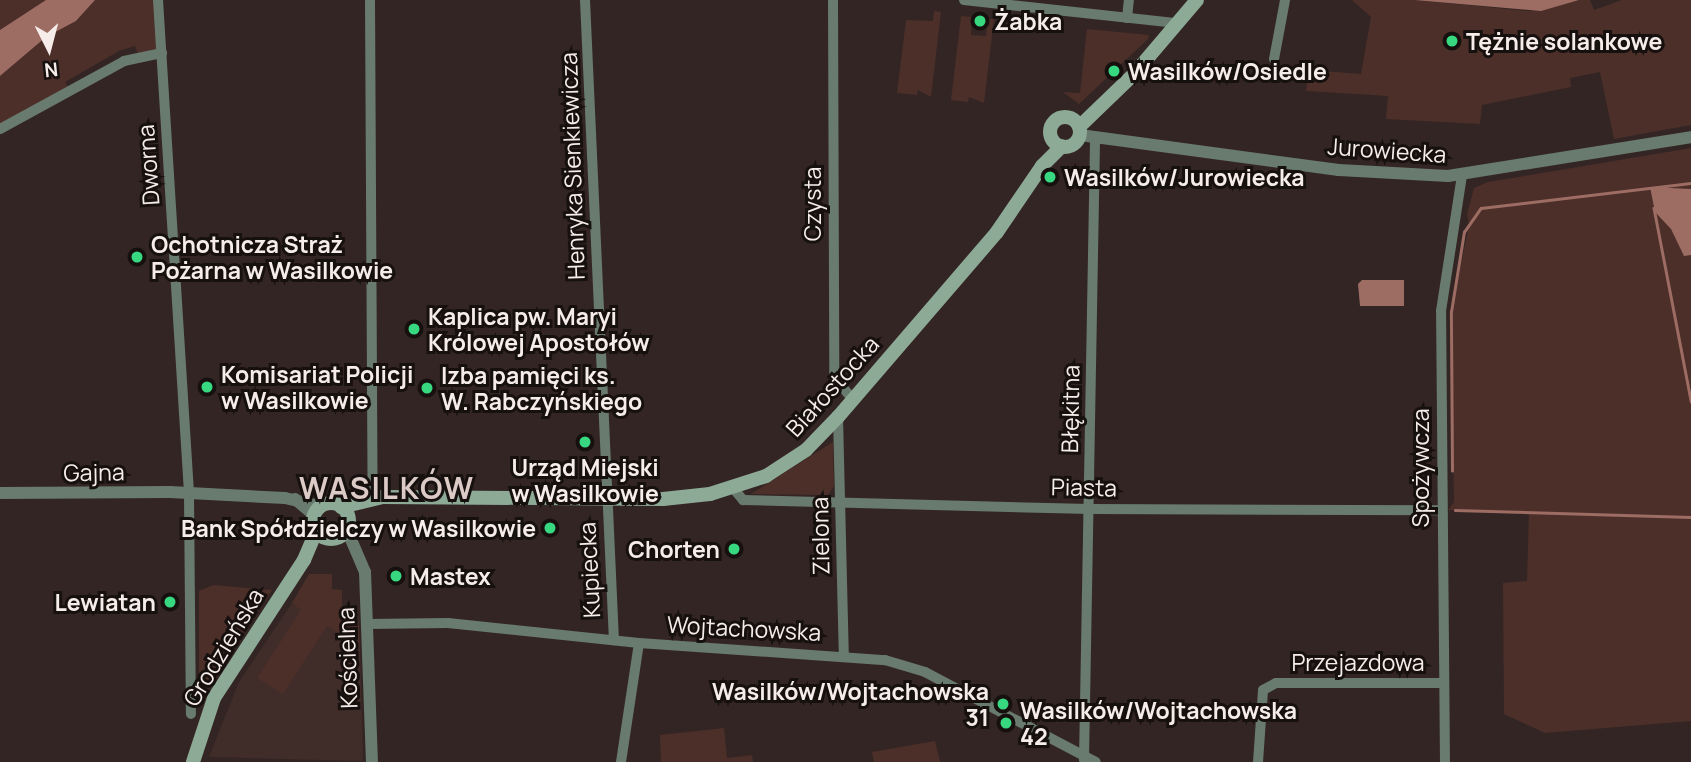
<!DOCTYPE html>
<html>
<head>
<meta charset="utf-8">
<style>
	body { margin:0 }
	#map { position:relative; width:1691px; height:762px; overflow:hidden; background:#332523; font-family:Manrope,sans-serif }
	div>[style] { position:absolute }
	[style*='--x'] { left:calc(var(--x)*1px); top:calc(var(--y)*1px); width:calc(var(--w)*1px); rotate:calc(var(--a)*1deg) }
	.built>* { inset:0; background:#402c29 }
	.green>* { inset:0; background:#4c2f29 }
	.water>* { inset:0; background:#9d6c63 }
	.stream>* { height:2.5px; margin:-1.25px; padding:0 1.25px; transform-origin:1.25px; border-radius:1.25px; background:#9d6c63 }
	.minor>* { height:10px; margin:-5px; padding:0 5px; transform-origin:5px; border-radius:5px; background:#697b6e }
	.tertiary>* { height:12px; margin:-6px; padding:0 6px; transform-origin:6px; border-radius:6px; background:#697b6e }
	.secondary>* { height:14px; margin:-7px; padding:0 7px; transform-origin:7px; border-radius:7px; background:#8daa96 }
	.secondary>.ring { margin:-7px; padding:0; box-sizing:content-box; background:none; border:14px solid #8daa96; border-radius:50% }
	.dots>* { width:19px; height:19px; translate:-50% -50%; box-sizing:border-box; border:4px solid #16100f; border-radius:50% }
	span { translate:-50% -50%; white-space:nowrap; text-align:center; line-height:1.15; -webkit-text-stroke:6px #16100f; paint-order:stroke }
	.poi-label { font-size:23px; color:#f6edeb; font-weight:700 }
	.left { translate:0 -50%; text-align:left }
	.right { translate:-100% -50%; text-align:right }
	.street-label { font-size:23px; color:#f6edeb }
	.district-label { font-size:30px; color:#dccac7; font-weight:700; letter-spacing:2px }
	.north { position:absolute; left:14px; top:14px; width:70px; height:70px; -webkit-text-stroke:5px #16100f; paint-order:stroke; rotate:174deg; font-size:19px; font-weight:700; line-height:28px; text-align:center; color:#f6edeb }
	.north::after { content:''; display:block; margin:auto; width:24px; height:32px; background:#f6edeb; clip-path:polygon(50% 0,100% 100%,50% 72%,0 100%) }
</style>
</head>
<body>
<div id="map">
	<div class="built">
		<div style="clip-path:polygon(292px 603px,360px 647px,363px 761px,209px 757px,239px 682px)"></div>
	</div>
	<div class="green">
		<div style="clip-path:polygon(0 0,66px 0,0 42px)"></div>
		<div style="clip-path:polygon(95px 0,158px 0,162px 53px,139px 56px,135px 46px,119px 51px,65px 82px,70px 91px,0 129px,0 76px,46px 37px,76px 21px)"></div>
		<div style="clip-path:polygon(1352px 0,1414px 0,1529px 11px,1579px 0,1590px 0,1594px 10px,1622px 0,1691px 0,1691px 125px,1614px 139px,1600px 72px,1570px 78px,1571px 87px,1482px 105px,1480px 124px,1386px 119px,1388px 96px,1306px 91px,1309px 70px,1361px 74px,1371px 17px)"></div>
		<div style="clip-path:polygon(934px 11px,941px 12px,931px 97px,918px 90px,917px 95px,897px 93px,906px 20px,933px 21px)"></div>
		<div style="clip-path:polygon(961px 16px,972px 17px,971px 35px,986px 36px,988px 19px,994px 19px,984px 103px,969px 97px,968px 102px,951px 100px)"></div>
		<div style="clip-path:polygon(1087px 29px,1149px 35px,1148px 39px,1079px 104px,1063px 92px,1080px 93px)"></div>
		<div style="clip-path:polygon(1691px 148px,1691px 721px,1545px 733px,1504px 714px,1503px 583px,1527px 581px,1529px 512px,1448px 510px,1454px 502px,1451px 312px,1469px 225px,1467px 214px,1474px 188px,1488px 182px)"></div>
		<div style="clip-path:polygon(833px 442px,834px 486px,828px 495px,751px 494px)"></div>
		<div style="clip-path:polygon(309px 574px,332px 574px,332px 589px,342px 590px,342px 612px,358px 612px,360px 647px,327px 626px,283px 694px,257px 678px,301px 610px,292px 603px)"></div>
		<div style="clip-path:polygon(213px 585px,272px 590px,215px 678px,208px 680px,199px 674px,199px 591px)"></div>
		<div style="clip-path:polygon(724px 728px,727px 758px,752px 755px,753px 762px,661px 762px,660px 735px)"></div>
		<div style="clip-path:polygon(935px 741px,940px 762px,874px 762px,872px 752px)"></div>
	</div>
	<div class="water">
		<div style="clip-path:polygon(46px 0,95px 0,76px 21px,46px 37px,0 76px,0 30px)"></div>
		<div style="clip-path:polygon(1414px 0,1579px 0,1541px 11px)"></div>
		<div style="clip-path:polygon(1650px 187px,1691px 189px,1691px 255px,1684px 256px,1671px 229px,1655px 212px)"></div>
		<div style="clip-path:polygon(1362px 280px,1404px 280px,1404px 306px,1360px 306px,1358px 284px)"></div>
	</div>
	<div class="stream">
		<div style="--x:1654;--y:208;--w:197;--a:79.1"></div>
		<div style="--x:1452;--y:471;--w:159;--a:-90.4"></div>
		<div style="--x:1451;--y:312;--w:81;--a:-80.8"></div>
		<div style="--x:1464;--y:232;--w:29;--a:-55"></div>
		<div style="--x:1481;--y:208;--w:211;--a:-6.8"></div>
		<div style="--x:1455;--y:510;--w:236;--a:1.7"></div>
	</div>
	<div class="minor">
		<div style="--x:158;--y:0;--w:496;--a:86.4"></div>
		<div style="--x:189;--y:495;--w:219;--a:89.5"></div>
		<div style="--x:370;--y:0;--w:499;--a:89.7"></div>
		<div style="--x:585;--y:0;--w:641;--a:87.41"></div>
		<div style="--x:833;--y:0;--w:377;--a:89.8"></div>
		<div style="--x:834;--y:377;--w:30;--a:50"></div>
		<div style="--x:964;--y:0;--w:214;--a:6.2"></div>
		<div style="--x:1127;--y:18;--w:18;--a:-84"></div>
		<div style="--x:1274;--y:59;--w:60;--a:-79.4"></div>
		<div style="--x:0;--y:129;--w:141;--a:-28.7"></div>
		<div style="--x:124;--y:61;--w:39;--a:-12"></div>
		<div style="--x:838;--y:417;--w:238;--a:88.6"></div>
		<div style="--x:733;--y:488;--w:16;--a:50"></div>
		<div style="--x:743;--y:500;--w:347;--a:1.5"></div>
		<div style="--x:1090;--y:509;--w:351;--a:0.2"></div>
		<div style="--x:367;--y:624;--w:81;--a:-0.7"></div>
		<div style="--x:448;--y:623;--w:192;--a:6"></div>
		<div style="--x:639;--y:643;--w:247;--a:4"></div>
		<div style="--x:885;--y:660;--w:42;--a:16.7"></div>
		<div style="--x:925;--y:672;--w:193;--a:27.8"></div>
		<div style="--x:1084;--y:760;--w:620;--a:-88.98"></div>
		<div style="--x:621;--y:762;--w:120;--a:-81.4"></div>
		<div style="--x:1258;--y:762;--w:72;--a:-86"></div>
		<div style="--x:1263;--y:690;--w:15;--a:-28"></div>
		<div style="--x:1276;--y:683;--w:167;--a:0"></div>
		<div style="--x:1445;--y:762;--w:451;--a:-90.5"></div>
		<div style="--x:1441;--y:311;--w:137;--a:-81.2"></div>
	</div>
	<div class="tertiary">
		<div style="--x:1080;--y:135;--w:261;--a:7.7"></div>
		<div style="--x:1339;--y:170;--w:109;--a:3.2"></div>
		<div style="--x:1448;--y:176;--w:246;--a:-9.1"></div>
		<div style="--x:0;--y:493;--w:170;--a:-0.3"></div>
		<div style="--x:170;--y:492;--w:115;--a:3"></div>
		<div style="--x:285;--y:498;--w:37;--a:13"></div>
		<div style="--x:295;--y:499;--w:25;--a:40"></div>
		<div style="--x:347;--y:530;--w:46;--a:66.8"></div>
		<div style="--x:365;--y:572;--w:190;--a:87.9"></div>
	</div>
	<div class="secondary">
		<div class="ring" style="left:1050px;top:117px;width:16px;height:16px"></div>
		<div style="--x:1079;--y:127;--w:76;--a:-43.9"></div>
		<div style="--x:1134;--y:74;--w:97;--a:-49.6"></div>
		<div class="ring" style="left:313px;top:503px;width:22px;height:22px"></div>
		<div style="--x:341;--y:507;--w:43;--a:-13.4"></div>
		<div style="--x:383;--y:497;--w:280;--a:0.4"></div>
		<div style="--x:663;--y:499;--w:47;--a:-6.1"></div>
		<div style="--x:710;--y:494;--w:59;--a:-17.8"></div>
		<div style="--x:766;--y:476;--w:48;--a:-33"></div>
		<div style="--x:806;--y:450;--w:46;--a:-45.9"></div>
		<div style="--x:838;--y:417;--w:244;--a:-49.3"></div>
		<div style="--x:997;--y:232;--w:80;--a:-55.7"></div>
		<div style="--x:1042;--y:166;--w:28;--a:-45"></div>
		<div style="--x:193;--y:762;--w:67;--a:-71.8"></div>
		<div style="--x:214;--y:698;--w:165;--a:-56.9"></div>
		<div style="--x:304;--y:560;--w:30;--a:-67"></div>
	</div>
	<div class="dots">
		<div style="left:980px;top:21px;background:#38d880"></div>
		<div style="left:1452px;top:41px;background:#38d880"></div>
		<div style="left:1114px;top:71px;background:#38d880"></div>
		<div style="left:1050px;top:177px;background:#38d880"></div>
		<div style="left:137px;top:257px;background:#38d880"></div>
		<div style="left:414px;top:329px;background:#38d880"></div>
		<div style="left:207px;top:387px;background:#38d880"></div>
		<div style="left:427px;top:388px;background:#38d880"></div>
		<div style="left:585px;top:442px;background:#38d880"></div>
		<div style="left:550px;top:528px;background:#38d880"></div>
		<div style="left:734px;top:549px;background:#38d880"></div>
		<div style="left:396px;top:576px;background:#38d880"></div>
		<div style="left:170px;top:602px;background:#38d880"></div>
		<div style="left:1003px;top:704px;background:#38d880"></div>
		<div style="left:1006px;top:723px;background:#38d880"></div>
	</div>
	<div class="poi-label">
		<span class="left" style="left:994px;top:21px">Żabka</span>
		<span class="left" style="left:1466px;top:41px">Tężnie solankowe</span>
		<span class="left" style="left:1128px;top:71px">Wasilków/Osiedle</span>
		<span class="left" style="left:1064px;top:177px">Wasilków/Jurowiecka</span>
		<span class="left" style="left:151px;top:257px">Ochotnicza Straż<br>Pożarna w Wasilkowie</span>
		<span class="left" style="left:428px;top:329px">Kaplica pw. Maryi<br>Królowej Apostołów</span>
		<span class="left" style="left:221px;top:387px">Komisariat Policji<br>w Wasilkowie</span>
		<span class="left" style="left:441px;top:388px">Izba pamięci ks.<br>W. Rabczyńskiego</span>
		<span style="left:585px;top:480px">Urząd Miejski<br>w Wasilkowie</span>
		<span class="right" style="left:536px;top:528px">Bank Spółdzielczy w Wasilkowie</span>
		<span class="right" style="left:720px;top:549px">Chorten</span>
		<span class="left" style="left:410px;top:576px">Mastex</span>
		<span class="right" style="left:156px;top:602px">Lewiatan</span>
		<span class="right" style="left:989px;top:704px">Wasilków/Wojtachowska<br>31</span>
		<span class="left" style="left:1020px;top:723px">Wasilków/Wojtachowska<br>42</span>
	</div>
	<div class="street-label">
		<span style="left:1387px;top:150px;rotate:4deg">Jurowiecka</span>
		<span style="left:148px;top:165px;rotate:-94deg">Dworna</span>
		<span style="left:572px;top:166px;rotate:-92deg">Henryka Sienkiewicza</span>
		<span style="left:812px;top:204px;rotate:-90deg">Czysta</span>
		<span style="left:832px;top:386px;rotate:-48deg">Białostocka</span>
		<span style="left:1070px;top:409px;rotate:-89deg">Błękitna</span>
		<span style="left:1420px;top:468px;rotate:-90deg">Spożywcza</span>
		<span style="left:94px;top:472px;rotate:-1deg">Gajna</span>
		<span style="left:1084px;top:487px;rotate:1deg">Piasta</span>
		<span style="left:820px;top:536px;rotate:-91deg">Zielona</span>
		<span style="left:589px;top:570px;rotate:-93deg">Kupiecka</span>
		<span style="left:744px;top:628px;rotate:3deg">Wojtachowska</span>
		<span style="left:223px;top:647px;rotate:-59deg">Grodzieńska</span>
		<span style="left:347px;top:658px;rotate:-92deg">Kościelna</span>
		<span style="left:1358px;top:662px">Przejazdowa</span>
	</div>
	<div class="district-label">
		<span style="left:387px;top:488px">WASILKÓW</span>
	</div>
	<div class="north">N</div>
</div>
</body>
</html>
